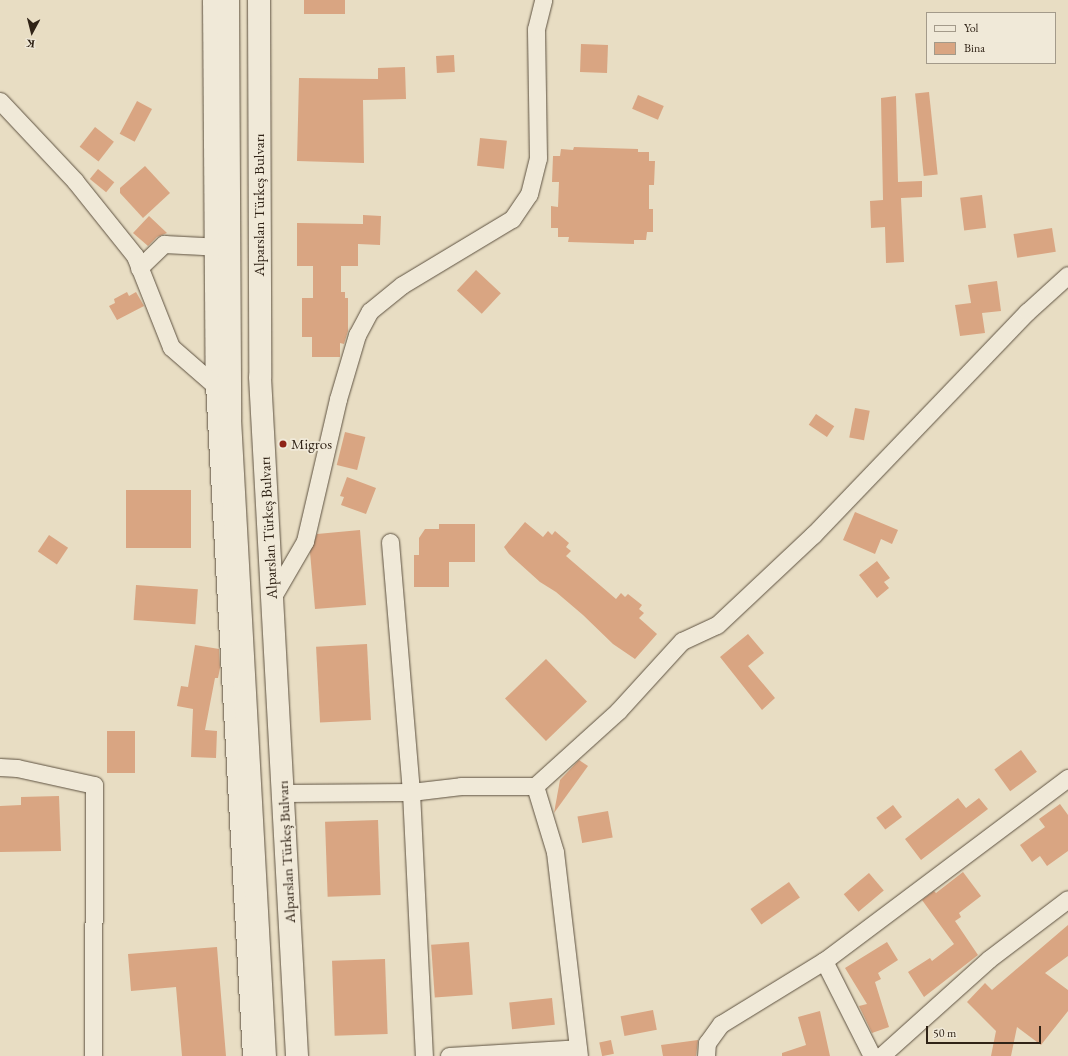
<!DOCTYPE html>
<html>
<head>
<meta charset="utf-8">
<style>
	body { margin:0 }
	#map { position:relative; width:1068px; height:1056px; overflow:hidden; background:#e8ddc3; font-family:"EB Garamond",serif }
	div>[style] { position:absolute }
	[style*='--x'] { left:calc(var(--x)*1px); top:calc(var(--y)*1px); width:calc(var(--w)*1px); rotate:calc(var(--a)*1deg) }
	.building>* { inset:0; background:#d9a582; transform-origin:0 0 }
	.roads { filter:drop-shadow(0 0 1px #5e5241) drop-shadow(0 0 1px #5e5241) }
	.minor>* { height:17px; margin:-8.5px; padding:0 8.5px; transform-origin:8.5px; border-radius:8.5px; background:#f0e9d8 }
	.secondary>* { height:22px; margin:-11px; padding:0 11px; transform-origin:11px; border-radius:11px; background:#f0e9d8 }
	.dots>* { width:11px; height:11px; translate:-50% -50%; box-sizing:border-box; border:2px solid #f0e9d8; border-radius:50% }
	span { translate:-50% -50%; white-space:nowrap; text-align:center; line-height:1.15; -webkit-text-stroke:3.5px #f0e9d8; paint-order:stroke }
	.street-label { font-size:15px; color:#302316 }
	.poi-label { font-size:15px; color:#302316 }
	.left { translate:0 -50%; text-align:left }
	.legend { position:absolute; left:926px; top:12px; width:130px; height:52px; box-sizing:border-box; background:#f0e9d8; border:1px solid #a39a8a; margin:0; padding:5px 7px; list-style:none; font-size:12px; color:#302316 }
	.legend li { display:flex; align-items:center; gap:8px; height:20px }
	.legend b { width:20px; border:1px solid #a39a8a }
	.north { position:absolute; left:12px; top:12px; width:40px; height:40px; -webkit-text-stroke:3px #f0e9d8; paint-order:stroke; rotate:187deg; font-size:11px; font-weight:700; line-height:16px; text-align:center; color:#302316 }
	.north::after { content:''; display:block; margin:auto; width:14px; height:18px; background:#302316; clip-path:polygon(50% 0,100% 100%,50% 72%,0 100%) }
	.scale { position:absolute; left:926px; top:1026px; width:115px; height:18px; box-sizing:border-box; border:2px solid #302316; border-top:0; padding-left:5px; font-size:12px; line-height:14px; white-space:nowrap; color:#302316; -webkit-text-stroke:3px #f0e9d8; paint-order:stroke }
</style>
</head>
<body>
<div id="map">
	<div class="building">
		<div style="left:304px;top:0;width:41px;height:14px"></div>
		<div style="left:581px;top:44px;width:27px;height:28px;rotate:2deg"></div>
		<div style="left:454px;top:55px;width:17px;height:18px;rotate:87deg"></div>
		<div style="clip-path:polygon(405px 67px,406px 99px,363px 100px,364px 163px,297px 161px,299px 78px,378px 79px,378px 68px)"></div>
		<div style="left:929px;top:92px;width:83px;height:14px;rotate:84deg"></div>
		<div style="left:638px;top:95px;width:28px;height:15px;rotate:23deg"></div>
		<div style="clip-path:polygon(896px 96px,898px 182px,922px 181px,922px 197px,901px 198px,904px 262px,886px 263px,885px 227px,871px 228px,870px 201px,883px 200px,881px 98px)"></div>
		<div style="left:137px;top:101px;width:17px;height:37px;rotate:28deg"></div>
		<div style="left:95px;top:127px;width:24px;height:25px;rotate:38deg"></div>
		<div style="left:480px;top:138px;width:27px;height:28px;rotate:6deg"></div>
		<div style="clip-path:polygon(574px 147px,638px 149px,638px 152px,649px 152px,649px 161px,655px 161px,654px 185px,649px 185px,649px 209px,653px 209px,653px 232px,647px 232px,646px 240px,634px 240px,634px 244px,568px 242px,569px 237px,558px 237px,558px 228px,551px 228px,551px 206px,558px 207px,559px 182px,552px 182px,553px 156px,560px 156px,561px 149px,573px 150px)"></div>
		<div style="clip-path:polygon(145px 166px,170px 193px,143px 218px,120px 193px,120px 188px)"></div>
		<div style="left:98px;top:169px;width:21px;height:13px;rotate:39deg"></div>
		<div style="left:982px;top:195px;width:33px;height:22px;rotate:83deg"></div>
		<div style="clip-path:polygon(363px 215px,381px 216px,380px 245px,358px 244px,358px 266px,341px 266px,341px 292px,345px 292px,345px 298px,348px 298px,348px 331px,344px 344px,340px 343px,340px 357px,312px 357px,312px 337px,302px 337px,302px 298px,313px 298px,313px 266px,297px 266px,297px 223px,363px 224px)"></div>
		<div style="clip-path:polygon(149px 216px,167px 233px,157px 237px,148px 246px,133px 233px)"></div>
		<div style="left:1052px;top:228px;width:24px;height:39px;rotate:81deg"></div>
		<div style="left:476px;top:270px;width:34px;height:28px;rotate:43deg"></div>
		<div style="clip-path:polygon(997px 281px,1001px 311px,982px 313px,985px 333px,960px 336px,955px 305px,971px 303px,968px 285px)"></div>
		<div style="clip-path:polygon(127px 292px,129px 296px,136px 292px,144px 306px,117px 320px,109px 306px,115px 303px,114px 299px)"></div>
		<div style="left:855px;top:408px;width:15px;height:30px;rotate:11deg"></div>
		<div style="left:816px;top:414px;width:22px;height:13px;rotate:34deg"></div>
		<div style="left:345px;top:432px;width:21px;height:34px;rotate:14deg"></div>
		<div style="clip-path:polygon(347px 477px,376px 488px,366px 514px,341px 505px,344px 497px,340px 496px)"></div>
		<div style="left:126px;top:490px;width:65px;height:58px"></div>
		<div style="clip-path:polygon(855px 512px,898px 530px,892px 544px,881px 539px,875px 554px,843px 540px)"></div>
		<div style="clip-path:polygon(525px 522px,543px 537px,548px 531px,552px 535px,555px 531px,569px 543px,566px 547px,571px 551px,566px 556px,616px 599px,621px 593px,625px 597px,628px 594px,642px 605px,639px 609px,644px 613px,639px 618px,657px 634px,635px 659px,613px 644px,583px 615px,556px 592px,540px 582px,509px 554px,504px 547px)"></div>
		<div style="clip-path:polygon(439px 524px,475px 524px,475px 562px,449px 562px,449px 587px,414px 587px,414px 555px,419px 555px,419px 538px,425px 529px,439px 529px)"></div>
		<div style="clip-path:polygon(360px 530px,366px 605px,315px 609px,310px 552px,317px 534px)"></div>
		<div style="left:49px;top:535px;width:23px;height:20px;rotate:34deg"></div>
		<div style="clip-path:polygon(877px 561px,890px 578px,884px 582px,889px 588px,877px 598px,859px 575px)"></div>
		<div style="left:136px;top:585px;width:62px;height:35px;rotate:4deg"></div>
		<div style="clip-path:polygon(748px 634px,764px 653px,748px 666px,775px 698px,762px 710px,720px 657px)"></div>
		<div style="left:367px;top:644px;width:76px;height:51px;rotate:87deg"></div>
		<div style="clip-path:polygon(195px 645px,219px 649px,220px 668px,218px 678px,215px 678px,205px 730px,217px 731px,216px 758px,191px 757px,193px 709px,177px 706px,181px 686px,188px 687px)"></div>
		<div style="left:546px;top:659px;width:59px;height:57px;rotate:46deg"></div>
		<div style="left:107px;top:731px;width:28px;height:42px"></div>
		<div style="left:1021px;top:750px;width:27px;height:33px;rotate:54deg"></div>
		<div style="clip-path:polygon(579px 760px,588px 766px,554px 813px,560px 780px)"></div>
		<div style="clip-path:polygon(59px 796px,61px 851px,0 852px,0 806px,21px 805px,21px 797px)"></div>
		<div style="clip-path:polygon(958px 798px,966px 808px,979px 798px,988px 809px,921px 860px,905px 839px)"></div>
		<div style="clip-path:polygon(1060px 804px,1068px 815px,1068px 851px,1047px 866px,1040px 856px,1032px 862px,1020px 845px,1045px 827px,1039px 819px)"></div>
		<div style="left:893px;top:805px;width:15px;height:21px;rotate:53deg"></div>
		<div style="left:608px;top:811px;width:27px;height:31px;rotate:80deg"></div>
		<div style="left:378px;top:820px;width:75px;height:53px;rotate:88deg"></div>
		<div style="clip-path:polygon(963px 872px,981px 896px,959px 913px,961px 917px,955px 921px,978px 955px,924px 997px,908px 972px,930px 958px,932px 961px,954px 944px,922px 900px,934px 891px,936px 893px)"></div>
		<div style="left:869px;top:873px;width:23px;height:33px;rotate:50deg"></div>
		<div style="left:789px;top:882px;width:19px;height:47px;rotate:55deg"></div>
		<div style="clip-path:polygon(1068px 925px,1068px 956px,1045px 973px,1068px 990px,1068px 1011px,1041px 1045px,1017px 1027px,1011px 1056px,991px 1056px,996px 1031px,967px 1002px,985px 983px,992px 990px)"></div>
		<div style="left:469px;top:942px;width:53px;height:38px;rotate:86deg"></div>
		<div style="clip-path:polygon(887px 942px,898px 960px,878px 973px,881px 979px,875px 982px,889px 1027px,872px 1033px,859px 1006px,867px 1004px,845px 968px)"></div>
		<div style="clip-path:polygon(217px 947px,226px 1056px,182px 1056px,176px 987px,131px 991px,128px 954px)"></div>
		<div style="left:385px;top:959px;width:75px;height:53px;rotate:88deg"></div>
		<div style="left:552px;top:998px;width:27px;height:43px;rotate:84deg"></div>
		<div style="left:653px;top:1010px;width:20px;height:33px;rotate:79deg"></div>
		<div style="clip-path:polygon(820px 1011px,830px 1056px,782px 1056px,782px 1053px,806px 1045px,798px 1017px)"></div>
		<div style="left:611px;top:1040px;width:14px;height:12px;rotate:78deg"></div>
		<div style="clip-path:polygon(698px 1040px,696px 1056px,663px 1056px,661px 1045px)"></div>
	</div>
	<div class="roads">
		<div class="minor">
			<div style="--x:211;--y:0;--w:384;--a:89.6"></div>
			<div style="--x:214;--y:384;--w:673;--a:86.85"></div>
			<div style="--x:0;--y:101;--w:110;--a:46.8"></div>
			<div style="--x:75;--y:181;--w:96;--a:51.3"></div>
			<div style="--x:135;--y:256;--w:98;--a:68.4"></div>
			<div style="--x:171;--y:347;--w:62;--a:41.1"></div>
			<div style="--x:139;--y:268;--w:35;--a:-44"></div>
			<div style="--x:164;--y:244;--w:58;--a:3"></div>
			<div style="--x:390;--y:542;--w:251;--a:85.2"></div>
			<div style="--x:411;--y:792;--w:264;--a:87.2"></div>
			<div style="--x:272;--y:598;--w:66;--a:-59.9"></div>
			<div style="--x:305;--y:541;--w:146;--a:-76.9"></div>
			<div style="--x:338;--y:399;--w:67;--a:-73.5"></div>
			<div style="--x:357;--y:335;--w:27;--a:-62"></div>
			<div style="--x:370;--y:311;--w:41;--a:-39.1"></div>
			<div style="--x:402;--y:285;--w:128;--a:-31"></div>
			<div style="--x:512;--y:219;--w:30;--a:-56"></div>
			<div style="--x:529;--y:194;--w:37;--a:-76"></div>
			<div style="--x:538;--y:158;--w:129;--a:-90.9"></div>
			<div style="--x:536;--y:29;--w:30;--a:-76"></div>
			<div style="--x:0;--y:767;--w:17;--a:3"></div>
			<div style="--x:17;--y:768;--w:79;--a:12.4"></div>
			<div style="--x:94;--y:785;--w:271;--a:90.2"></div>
			<div style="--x:535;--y:786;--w:112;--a:-42.1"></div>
			<div style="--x:618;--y:711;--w:95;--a:-47.6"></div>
			<div style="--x:682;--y:641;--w:38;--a:-25"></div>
			<div style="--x:717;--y:625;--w:132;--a:-43.2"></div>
			<div style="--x:813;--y:535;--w:309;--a:-46.2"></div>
			<div style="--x:1027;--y:312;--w:55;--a:-42.1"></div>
			<div style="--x:283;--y:793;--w:128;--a:-0.4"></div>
			<div style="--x:411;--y:792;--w:50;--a:-6.8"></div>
			<div style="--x:461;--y:786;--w:74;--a:0"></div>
			<div style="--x:535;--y:786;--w:69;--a:73.1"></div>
			<div style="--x:555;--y:852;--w:205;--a:83.3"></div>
			<div style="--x:824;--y:961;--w:106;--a:63.2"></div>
			<div style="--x:449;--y:1056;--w:129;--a:-3.5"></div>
			<div style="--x:706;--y:1056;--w:13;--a:-86"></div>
			<div style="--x:707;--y:1043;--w:24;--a:-54"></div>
			<div style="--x:721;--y:1024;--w:121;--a:-31.5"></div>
			<div style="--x:824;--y:961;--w:305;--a:-36.9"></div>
			<div style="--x:881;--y:1056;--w:145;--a:-41.9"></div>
			<div style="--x:989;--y:959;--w:99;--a:-37.2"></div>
		</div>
		<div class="secondary">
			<div style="--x:228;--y:0;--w:419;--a:89.7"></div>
			<div style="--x:230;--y:419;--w:638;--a:86.86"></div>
			<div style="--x:259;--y:0;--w:377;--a:89.8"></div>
			<div style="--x:260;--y:377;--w:680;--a:86.88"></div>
		</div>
	</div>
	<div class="dots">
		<div style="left:283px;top:444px;background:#8f2418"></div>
	</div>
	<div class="street-label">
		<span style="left:259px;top:205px;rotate:-90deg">Alparslan Türkeş Bulvarı</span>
		<span style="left:268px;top:528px;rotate:-93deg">Alparslan Türkeş Bulvarı</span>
		<span style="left:286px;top:852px;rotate:-93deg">Alparslan Türkeş Bulvarı</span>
	</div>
	<div class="poi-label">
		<span class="left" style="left:291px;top:444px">Migros</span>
	</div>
	<ul class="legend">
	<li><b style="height:5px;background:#f0e9d8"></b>Yol</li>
	<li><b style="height:11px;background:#d9a582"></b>Bina</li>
	</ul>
	<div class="north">K</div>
	<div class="scale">50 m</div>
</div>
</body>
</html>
